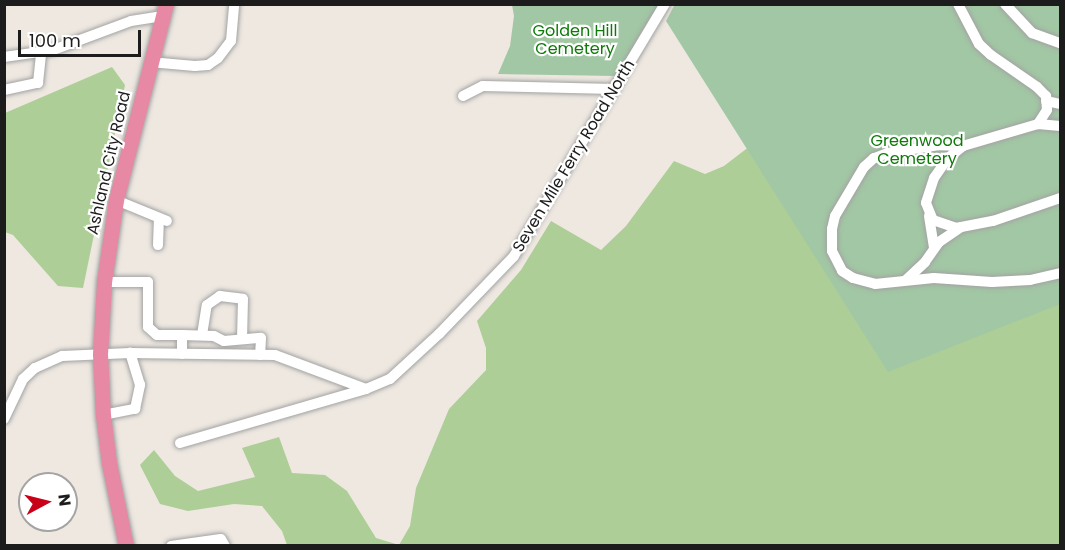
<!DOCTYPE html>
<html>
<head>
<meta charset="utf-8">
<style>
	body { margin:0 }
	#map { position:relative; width:1065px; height:550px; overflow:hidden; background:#eee8e1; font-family:Poppins,sans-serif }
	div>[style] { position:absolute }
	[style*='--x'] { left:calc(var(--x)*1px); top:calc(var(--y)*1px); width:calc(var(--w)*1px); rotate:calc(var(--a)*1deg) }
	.forest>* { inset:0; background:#adce96 }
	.cemetery>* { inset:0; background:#a2c7a4 }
	.roads { filter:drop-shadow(0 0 2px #a3a3a3) drop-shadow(0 0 2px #a3a3a3) }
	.minor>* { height:10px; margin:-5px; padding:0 5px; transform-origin:5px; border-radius:5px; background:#fff }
	.highway>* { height:15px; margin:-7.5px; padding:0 7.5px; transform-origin:7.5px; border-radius:7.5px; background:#e788a5 }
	span { translate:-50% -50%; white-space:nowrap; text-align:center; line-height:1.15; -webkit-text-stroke:4.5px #fff; paint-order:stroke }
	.park-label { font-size:16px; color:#0e7a0a }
	.street-label { font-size:16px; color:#1c1c1c }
	.frame { position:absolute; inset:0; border:6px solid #1c1c1c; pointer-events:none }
	.north { position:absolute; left:18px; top:472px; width:60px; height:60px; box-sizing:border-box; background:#fff; border:2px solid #a4a4a4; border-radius:50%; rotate:83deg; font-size:16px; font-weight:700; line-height:24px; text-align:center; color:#1c1c1c }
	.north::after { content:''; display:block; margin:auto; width:21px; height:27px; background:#c80018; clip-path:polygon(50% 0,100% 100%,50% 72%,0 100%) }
	.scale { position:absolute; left:18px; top:30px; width:123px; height:27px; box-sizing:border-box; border:3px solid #1c1c1c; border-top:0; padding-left:8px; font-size:18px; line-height:21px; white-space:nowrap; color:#1c1c1c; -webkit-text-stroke:4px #fff; paint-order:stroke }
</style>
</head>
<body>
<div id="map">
	<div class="forest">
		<div style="clip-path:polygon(864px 4px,1060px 280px,1060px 545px,287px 545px,282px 531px,262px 506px,234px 504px,188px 511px,160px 504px,140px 465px,154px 450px,175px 476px,198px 491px,255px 477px,242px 448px,279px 437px,292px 473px,325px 475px,347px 491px,376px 538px,399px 545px,410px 526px,416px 488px,449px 409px,486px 370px,486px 348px,477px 321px,521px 270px,551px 221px,601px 250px,626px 226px,674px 161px,705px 174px,724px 166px,771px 130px)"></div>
		<div style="clip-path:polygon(112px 67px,125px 85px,83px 288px,58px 286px,13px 235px,5px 232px,5px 113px)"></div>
	</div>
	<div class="cemetery">
		<div style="clip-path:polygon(675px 4px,1060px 5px,1060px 304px,888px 372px,666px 21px)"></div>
		<div style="clip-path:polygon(512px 5px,660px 5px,615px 76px,498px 74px,510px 46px,514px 16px)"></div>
	</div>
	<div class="roads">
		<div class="minor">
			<div style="--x:958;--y:4;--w:45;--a:62.3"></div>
			<div style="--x:979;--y:44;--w:16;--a:43"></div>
			<div style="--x:991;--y:55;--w:56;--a:34.8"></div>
			<div style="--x:1037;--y:87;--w:13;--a:45"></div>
			<div style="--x:1046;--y:96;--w:14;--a:86"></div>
			<div style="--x:1047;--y:110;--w:17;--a:123"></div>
			<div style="--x:1005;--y:4;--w:40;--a:47"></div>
			<div style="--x:1032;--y:33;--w:30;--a:20"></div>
			<div style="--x:4;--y:57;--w:49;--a:-8.1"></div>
			<div style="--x:53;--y:50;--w:83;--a:-20.4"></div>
			<div style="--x:131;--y:21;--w:32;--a:-9"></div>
			<div style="--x:150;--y:62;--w:45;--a:5.1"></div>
			<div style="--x:195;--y:66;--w:13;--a:-4"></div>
			<div style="--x:208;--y:65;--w:12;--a:-35"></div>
			<div style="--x:218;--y:58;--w:21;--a:-53"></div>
			<div style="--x:231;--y:41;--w:37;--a:-85"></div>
			<div style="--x:4;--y:90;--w:35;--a:-12"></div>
			<div style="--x:38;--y:83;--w:31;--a:-84"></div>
			<div style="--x:463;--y:96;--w:22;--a:-27"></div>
			<div style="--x:483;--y:86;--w:132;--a:1.3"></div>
			<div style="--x:1046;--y:101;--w:14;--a:12"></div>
			<div style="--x:1060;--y:126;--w:22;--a:-175"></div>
			<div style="--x:1038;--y:124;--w:78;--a:163.7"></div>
			<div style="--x:963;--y:146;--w:19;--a:141"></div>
			<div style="--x:948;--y:158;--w:24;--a:125"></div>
			<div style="--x:934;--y:178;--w:26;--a:108"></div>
			<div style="--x:926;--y:203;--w:18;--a:68"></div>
			<div style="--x:933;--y:220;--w:24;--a:19"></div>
			<div style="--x:956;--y:228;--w:38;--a:-11"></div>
			<div style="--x:993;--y:221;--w:71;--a:-18.9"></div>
			<div style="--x:963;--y:146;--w:24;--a:-178"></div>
			<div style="--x:939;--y:145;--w:52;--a:171.1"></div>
			<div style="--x:888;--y:153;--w:15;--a:160"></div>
			<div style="--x:874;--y:158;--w:13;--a:138"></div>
			<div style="--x:864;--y:167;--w:57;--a:120.6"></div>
			<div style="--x:835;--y:216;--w:13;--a:103"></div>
			<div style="--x:832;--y:229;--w:22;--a:90"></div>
			<div style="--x:832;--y:251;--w:22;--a:63"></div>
			<div style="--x:842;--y:271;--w:13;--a:32"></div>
			<div style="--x:853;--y:278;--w:23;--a:15"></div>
			<div style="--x:875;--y:284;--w:59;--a:-5.8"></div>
			<div style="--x:934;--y:278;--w:58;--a:3.9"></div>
			<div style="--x:992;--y:282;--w:38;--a:-3"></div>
			<div style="--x:1030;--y:280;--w:31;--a:-13"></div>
			<div style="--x:116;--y:200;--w:55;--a:22.4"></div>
			<div style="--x:929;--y:216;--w:31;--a:81"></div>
			<div style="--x:158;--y:245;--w:27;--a:-88"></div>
			<div style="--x:906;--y:280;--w:26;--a:-43"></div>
			<div style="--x:925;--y:262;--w:24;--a:-55"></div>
			<div style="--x:939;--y:242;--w:27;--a:-34"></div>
			<div style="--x:104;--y:282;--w:44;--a:0"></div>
			<div style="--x:148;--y:282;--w:45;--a:90"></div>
			<div style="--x:148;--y:327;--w:12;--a:42"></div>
			<div style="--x:157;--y:335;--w:25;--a:0"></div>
			<div style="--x:182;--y:335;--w:19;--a:90"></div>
			<div style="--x:182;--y:335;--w:32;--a:2"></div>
			<div style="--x:214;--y:336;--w:11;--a:27"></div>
			<div style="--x:224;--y:341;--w:37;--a:-5"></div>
			<div style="--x:261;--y:338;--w:17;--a:93"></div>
			<div style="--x:202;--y:335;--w:30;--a:-81"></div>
			<div style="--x:207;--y:305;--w:16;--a:-35"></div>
			<div style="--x:220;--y:296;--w:23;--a:7"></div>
			<div style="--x:243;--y:299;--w:40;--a:91.4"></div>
			<div style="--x:103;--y:415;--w:33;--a:-11"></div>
			<div style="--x:135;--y:409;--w:25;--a:-78"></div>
			<div style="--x:140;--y:385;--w:34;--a:-107"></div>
			<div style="--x:4;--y:419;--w:44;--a:-64.6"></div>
			<div style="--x:23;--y:379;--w:16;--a:-43"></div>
			<div style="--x:35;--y:368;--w:30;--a:-24"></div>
			<div style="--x:62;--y:356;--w:68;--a:-2.5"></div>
			<div style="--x:130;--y:353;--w:145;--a:0.8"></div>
			<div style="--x:275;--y:355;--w:97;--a:20.5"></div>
			<div style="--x:180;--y:443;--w:194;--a:-16.2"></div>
			<div style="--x:366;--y:389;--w:26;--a:-23"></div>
			<div style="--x:390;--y:379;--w:67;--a:-42.6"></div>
			<div style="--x:439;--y:334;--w:108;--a:-46.1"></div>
			<div style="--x:514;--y:256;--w:294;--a:-59.1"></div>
			<div style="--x:171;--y:546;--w:50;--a:-8"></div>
			<div style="--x:221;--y:539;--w:8;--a:60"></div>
		</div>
		<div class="highway">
			<div style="--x:126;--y:546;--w:85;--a:-101.6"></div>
			<div style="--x:109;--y:463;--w:48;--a:-97.1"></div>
			<div style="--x:103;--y:415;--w:61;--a:-92.8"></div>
			<div style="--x:100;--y:354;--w:72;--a:-86.8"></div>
			<div style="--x:104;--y:282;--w:83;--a:-81.7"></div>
			<div style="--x:116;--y:200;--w:202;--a:-75.7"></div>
		</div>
	</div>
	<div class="park-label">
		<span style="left:575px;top:40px">Golden Hill<br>Cemetery</span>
		<span style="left:917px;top:150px">Greenwood<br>Cemetery</span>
	</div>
	<div class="street-label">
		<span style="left:574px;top:156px;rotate:-59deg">Seven Mile Ferry Road North</span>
		<span style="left:109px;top:163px;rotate:-77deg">Ashland City Road</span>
	</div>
	<div class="frame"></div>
	<div class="north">N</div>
	<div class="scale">100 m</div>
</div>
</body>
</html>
